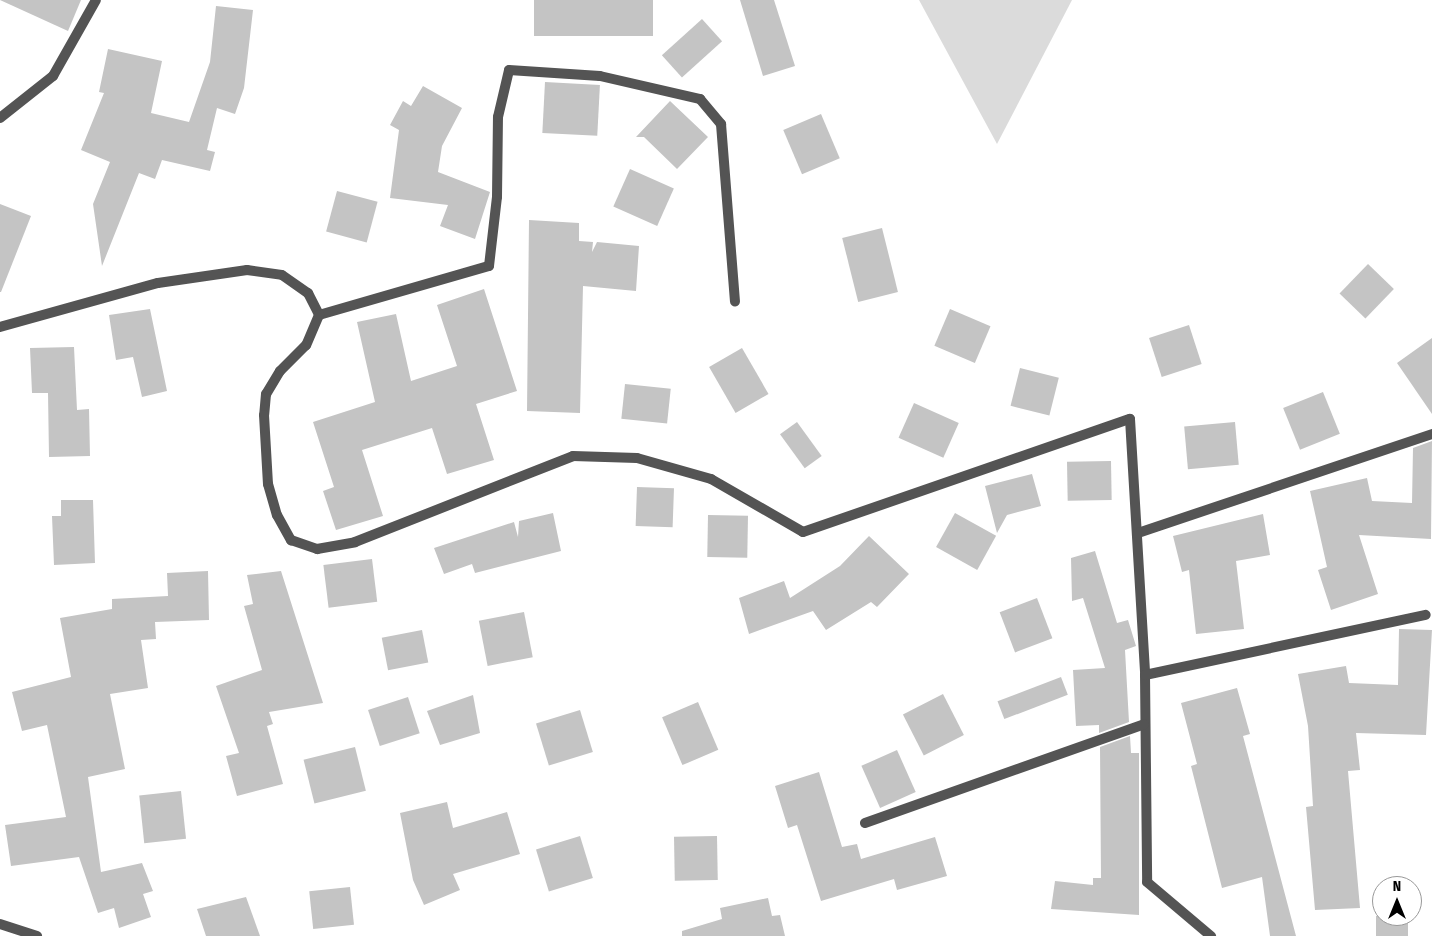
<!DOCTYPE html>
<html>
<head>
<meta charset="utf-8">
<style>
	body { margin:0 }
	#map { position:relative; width:1432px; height:936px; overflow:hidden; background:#fff; font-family:"Fira Sans Condensed",sans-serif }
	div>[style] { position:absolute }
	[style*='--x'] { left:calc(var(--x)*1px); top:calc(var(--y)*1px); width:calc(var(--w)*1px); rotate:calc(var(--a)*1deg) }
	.green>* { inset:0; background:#dbdbdb }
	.building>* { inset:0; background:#c4c4c4; transform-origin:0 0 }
	.street>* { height:10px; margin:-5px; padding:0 5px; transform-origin:5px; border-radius:5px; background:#545454 }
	span { translate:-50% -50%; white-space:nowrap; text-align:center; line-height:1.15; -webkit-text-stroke:4px #fff; paint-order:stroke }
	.north { position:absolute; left:1372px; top:876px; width:50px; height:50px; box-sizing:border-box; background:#fff; border:1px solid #999; border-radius:50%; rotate:0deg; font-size:14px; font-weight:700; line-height:20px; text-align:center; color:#000 }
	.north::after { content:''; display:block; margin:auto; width:18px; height:22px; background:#000; clip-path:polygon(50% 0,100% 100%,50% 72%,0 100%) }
</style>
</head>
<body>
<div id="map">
	<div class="green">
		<div style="clip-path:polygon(919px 0,1072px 0,997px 144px)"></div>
	</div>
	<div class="building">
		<div style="clip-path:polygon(0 0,81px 0,68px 31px)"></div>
		<div style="left:534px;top:0;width:119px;height:36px"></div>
		<div style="clip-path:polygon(740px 0,774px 0,795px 66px,763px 76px)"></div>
		<div style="clip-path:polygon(216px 6px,253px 10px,244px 88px,235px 114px,217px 108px,207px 150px,215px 152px,210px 171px,162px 160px,155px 179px,139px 173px,102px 266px,93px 204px,110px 162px,81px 150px,104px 93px,99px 92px,108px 49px,162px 61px,151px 113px,189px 122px,210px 62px)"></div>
		<div style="left:702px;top:19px;width:30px;height:54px;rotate:48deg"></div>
		<div style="left:545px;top:82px;width:55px;height:51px;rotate:3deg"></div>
		<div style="clip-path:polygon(423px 86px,462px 108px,442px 146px,438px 172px,490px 192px,475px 239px,440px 226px,448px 205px,390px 198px,399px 130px,390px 125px,403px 101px,411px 106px)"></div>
		<div style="clip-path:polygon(670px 101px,708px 137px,677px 169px,644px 137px,636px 137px)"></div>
		<div style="left:821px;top:114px;width:48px;height:41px;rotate:67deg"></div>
		<div style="left:630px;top:169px;width:48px;height:41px;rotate:24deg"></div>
		<div style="left:337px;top:191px;width:42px;height:42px;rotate:15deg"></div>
		<div style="clip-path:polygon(0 204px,31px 216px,1px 292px,0 292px)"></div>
		<div style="clip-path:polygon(529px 220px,579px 223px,579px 241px,593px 242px,592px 252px,597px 242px,639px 246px,636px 291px,583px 286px,580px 413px,527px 411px)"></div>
		<div style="left:882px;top:228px;width:66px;height:41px;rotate:76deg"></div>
		<div style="left:1368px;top:264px;width:36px;height:41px;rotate:44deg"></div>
		<div style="clip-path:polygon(484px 289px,517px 391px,476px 404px,494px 460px,447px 474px,432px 428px,362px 450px,383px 516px,336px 530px,323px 491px,334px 487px,313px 422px,375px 402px,357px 322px,396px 314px,411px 381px,457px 366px,437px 305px)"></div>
		<div style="clip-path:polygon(150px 309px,167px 391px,142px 397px,133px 357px,116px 360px,109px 315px)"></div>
		<div style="left:950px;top:309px;width:44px;height:40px;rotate:23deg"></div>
		<div style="left:1189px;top:325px;width:41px;height:42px;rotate:72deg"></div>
		<div style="clip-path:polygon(1432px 338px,1432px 414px,1397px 363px)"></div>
		<div style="clip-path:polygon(74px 347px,77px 410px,89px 409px,90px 456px,49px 457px,48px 393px,32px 393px,30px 348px)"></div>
		<div style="left:742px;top:348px;width:53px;height:38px;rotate:60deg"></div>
		<div style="left:1020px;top:368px;width:40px;height:39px;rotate:14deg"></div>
		<div style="left:625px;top:384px;width:46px;height:35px;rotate:6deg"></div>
		<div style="left:1323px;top:392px;width:45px;height:43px;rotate:68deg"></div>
		<div style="left:914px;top:403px;width:49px;height:38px;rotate:24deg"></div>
		<div style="left:797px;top:422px;width:42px;height:21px;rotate:54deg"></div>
		<div style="left:1235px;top:422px;width:43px;height:51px;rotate:85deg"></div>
		<div style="clip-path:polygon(1432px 441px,1431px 539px,1359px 535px,1378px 594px,1331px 610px,1318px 570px,1327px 567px,1310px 491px,1367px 478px,1372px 501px,1412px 503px,1413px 448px)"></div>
		<div style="left:1111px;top:461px;width:39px;height:44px;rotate:89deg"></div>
		<div style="clip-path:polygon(1032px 474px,1041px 506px,1007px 515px,997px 533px,985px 486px)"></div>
		<div style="left:637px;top:487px;width:37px;height:39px;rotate:2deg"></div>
		<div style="clip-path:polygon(61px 500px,93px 500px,95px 563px,54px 565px,52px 516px,61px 516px)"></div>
		<div style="clip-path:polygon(553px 513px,561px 551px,475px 573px,472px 564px,444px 574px,434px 548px,514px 522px,518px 537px,519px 521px)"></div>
		<div style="left:955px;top:513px;width:47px;height:39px;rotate:29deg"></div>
		<div style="clip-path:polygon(1263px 514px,1270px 555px,1236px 561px,1244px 629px,1196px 634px,1189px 570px,1182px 572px,1173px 536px)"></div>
		<div style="left:708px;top:515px;width:40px;height:42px;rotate:1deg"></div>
		<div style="clip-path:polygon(869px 536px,909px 574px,877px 607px,871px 602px,826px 630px,813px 611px,749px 634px,739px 598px,784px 581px,790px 598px,840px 566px)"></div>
		<div style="clip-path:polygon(1095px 551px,1117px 623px,1128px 620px,1136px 646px,1125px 650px,1129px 722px,1099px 733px,1099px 725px,1076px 726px,1073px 670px,1105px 668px,1083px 598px,1072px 601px,1071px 558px)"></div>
		<div style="left:372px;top:559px;width:43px;height:49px;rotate:83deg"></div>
		<div style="clip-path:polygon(208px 571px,209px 620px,155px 622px,156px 639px,141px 640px,148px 688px,110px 694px,125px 769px,88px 777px,101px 872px,142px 863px,153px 891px,143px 894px,151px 917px,119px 928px,114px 908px,98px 913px,79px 857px,11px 866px,5px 825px,66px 817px,47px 725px,22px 731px,12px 692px,71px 677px,60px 618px,112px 609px,112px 599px,168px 596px,167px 573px)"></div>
		<div style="clip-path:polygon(281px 571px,323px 703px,269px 712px,273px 724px,267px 726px,283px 784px,237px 796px,226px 756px,239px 753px,216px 686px,262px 670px,244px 606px,253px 604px,247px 575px)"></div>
		<div style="left:1037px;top:598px;width:43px;height:40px;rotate:69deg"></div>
		<div style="left:524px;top:612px;width:46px;height:46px;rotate:79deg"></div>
		<div style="clip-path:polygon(1399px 629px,1432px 630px,1426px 735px,1356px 733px,1360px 770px,1348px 771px,1360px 908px,1315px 910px,1306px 807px,1313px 806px,1308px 726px,1298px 674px,1346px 666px,1349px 683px,1398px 685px)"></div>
		<div style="left:422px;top:630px;width:33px;height:41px;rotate:79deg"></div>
		<div style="left:1061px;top:677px;width:19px;height:68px;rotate:69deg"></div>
		<div style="clip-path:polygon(1237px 688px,1250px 734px,1243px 736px,1296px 936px,1270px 936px,1262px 877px,1222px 888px,1191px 766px,1197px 764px,1181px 703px)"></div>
		<div style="left:943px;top:694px;width:46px;height:45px;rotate:63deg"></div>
		<div style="clip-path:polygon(473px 695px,480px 733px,440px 745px,427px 711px)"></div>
		<div style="left:408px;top:697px;width:38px;height:42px;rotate:72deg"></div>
		<div style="left:698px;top:702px;width:52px;height:39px;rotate:67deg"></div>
		<div style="left:580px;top:710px;width:44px;height:46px;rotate:73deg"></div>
		<div style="clip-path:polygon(1130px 736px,1131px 753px,1139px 753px,1139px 915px,1051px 909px,1055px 881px,1093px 885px,1093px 878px,1101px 878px,1100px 747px)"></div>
		<div style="left:355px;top:747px;width:45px;height:53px;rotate:76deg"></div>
		<div style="left:897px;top:750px;width:46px;height:39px;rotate:66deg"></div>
		<div style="clip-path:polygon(819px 772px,842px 847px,857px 844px,861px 859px,935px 837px,947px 876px,897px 890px,894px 879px,821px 901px,797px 825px,788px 828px,775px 786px)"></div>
		<div style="left:181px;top:791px;width:48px;height:42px;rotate:84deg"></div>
		<div style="clip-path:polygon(447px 802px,453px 828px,507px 812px,520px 854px,453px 874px,460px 890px,424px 905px,413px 880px,400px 813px)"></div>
		<div style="left:580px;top:836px;width:44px;height:46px;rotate:73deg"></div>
		<div style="left:717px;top:836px;width:44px;height:43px;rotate:89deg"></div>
		<div style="left:350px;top:887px;width:38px;height:41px;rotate:84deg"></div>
		<div style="clip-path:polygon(246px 897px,260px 936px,206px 936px,197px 909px)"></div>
		<div style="clip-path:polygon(768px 898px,772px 916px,780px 915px,785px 936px,682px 936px,682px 931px,722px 919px,720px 908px)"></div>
		<div style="left:1376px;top:916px;width:32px;height:20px"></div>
	</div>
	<div class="street">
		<div style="--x:0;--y:118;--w:68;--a:-38.4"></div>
		<div style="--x:53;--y:76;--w:87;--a:-60.5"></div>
		<div style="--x:319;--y:315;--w:177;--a:-16.1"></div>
		<div style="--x:489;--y:266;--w:69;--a:-83.4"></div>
		<div style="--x:497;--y:197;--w:80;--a:-89.3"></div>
		<div style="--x:498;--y:117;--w:48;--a:-76.8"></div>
		<div style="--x:509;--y:70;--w:91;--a:3.8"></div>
		<div style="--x:600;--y:76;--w:103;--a:13"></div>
		<div style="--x:700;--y:99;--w:33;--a:50"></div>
		<div style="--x:721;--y:124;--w:178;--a:85.5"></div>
		<div style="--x:0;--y:327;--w:164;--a:-15.6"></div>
		<div style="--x:158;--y:283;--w:90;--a:-8.3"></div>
		<div style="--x:247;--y:270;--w:35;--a:8"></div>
		<div style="--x:282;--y:275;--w:32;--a:35"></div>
		<div style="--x:308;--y:293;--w:25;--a:63"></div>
		<div style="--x:319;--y:315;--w:33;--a:113"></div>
		<div style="--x:306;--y:345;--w:37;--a:135"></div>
		<div style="--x:280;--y:371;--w:27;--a:121"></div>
		<div style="--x:266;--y:394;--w:21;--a:95"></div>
		<div style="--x:264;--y:415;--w:69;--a:86.7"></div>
		<div style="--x:268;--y:484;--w:32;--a:74"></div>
		<div style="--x:277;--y:515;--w:29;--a:61"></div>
		<div style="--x:291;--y:540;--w:28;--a:19"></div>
		<div style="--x:317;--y:549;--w:39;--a:-10"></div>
		<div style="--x:355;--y:542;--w:234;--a:-21.5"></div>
		<div style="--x:573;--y:456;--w:64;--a:1.8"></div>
		<div style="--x:637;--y:458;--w:77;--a:15.8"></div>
		<div style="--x:711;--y:479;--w:106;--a:29.9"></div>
		<div style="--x:803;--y:532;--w:346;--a:-19.1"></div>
		<div style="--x:1130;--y:419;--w:256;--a:86.6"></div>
		<div style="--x:1145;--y:675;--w:207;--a:89.4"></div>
		<div style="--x:1147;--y:882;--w:84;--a:40.2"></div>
		<div style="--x:1138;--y:533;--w:310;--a:-18.6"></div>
		<div style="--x:1145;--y:675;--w:287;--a:-12.1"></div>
		<div style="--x:865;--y:823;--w:296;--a:-19.5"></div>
		<div style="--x:0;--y:924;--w:39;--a:18"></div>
	</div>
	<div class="north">N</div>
</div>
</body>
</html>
